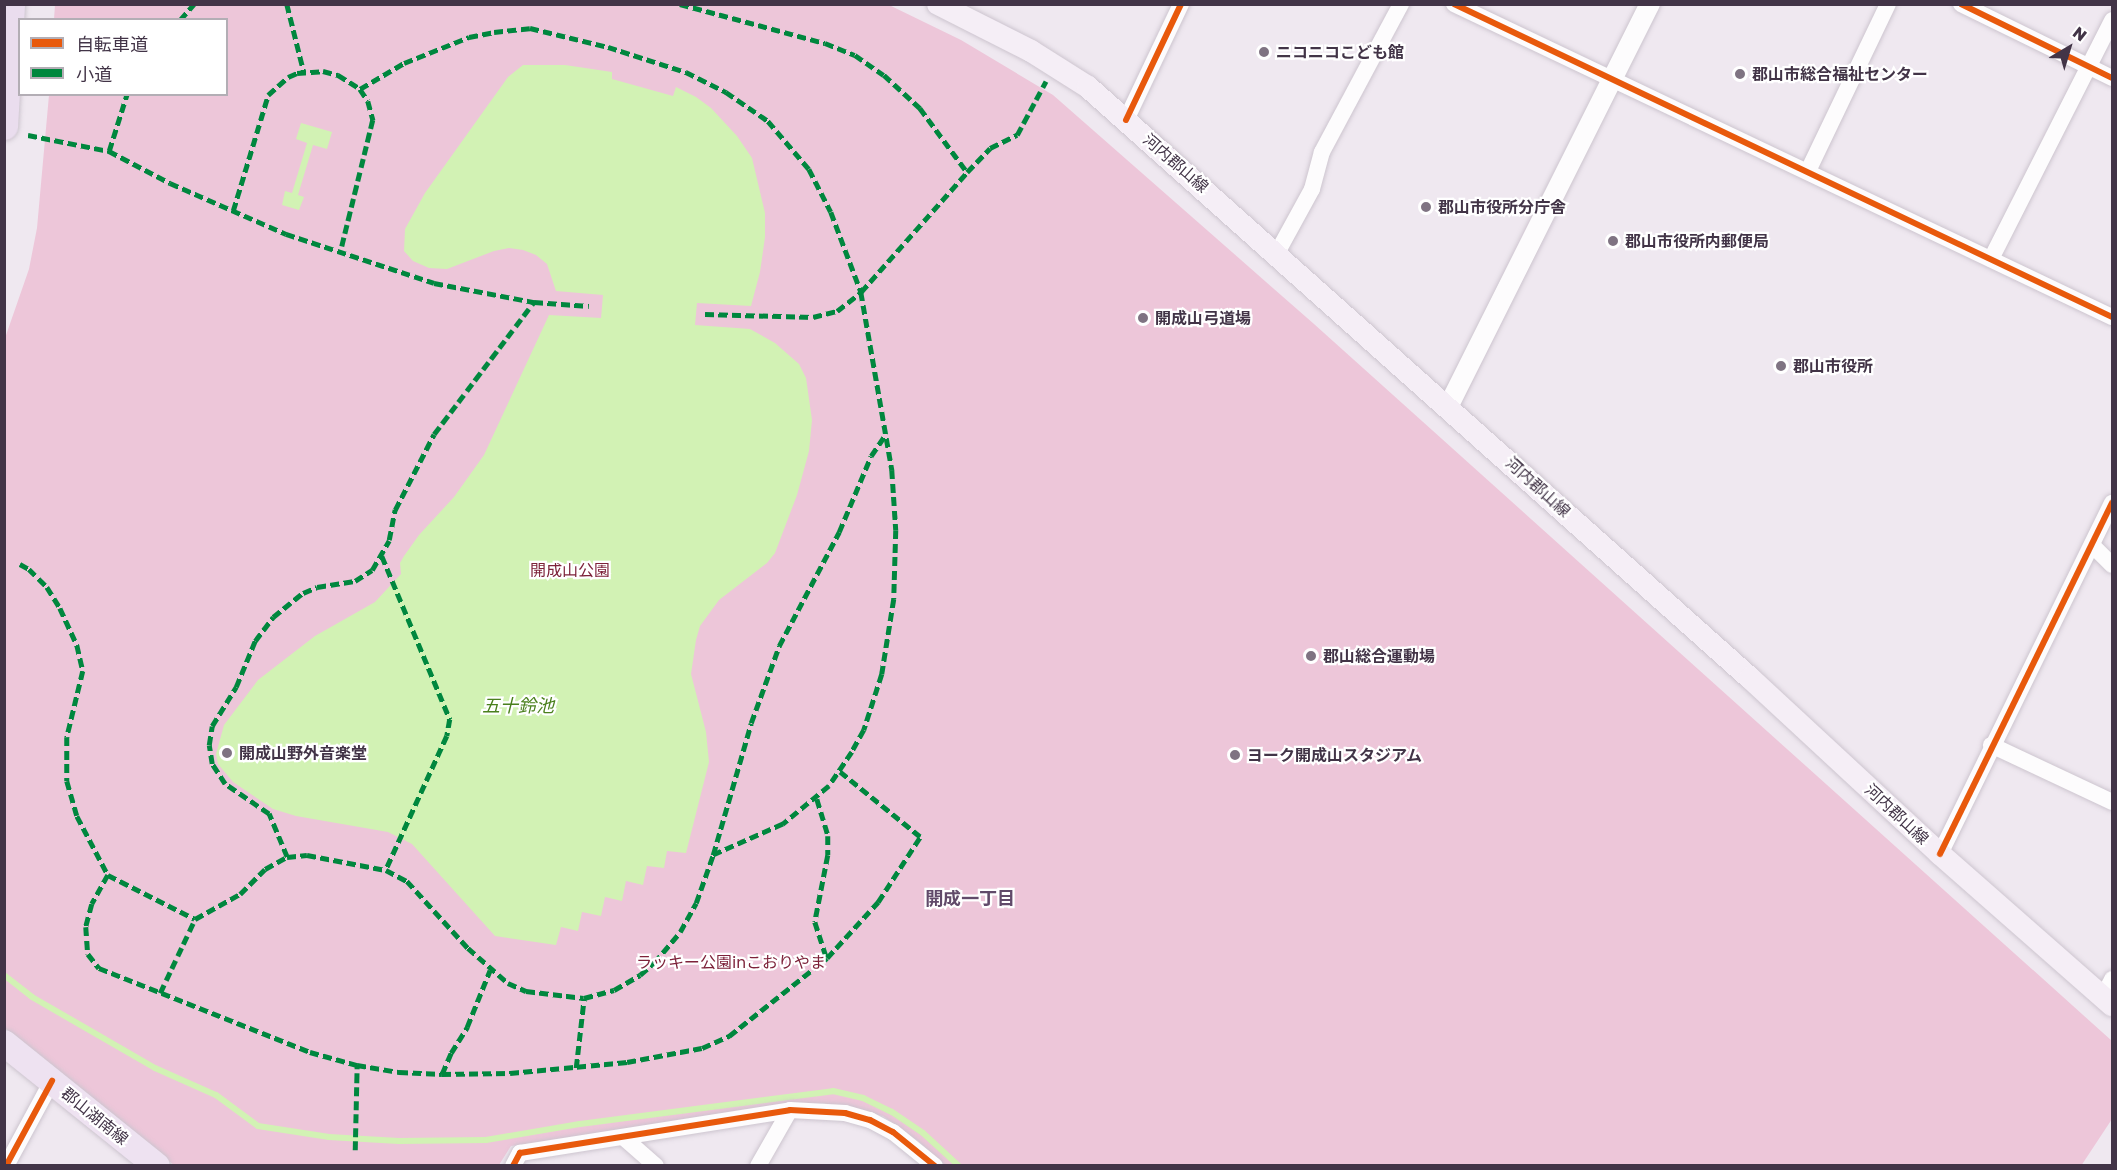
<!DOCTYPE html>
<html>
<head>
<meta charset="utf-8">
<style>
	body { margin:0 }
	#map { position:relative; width:2117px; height:1170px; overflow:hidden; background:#efe8f0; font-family:"Golos Text","Noto Sans JP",sans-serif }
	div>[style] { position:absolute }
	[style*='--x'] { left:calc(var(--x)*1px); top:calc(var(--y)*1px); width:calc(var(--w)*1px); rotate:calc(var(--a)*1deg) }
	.green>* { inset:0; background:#edc6d9 }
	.water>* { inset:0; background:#d2f2b4 }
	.stream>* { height:6px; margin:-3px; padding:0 3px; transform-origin:3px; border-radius:3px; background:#d2f2b4 }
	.roads { filter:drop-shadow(0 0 2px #cdc5cf) drop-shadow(0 0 2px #cdc5cf) }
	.minor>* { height:16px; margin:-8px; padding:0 8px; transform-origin:8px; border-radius:8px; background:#fdfcfd }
	.tertiary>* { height:20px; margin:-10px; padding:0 10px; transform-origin:10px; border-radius:10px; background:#fdfcfd }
	.secondary>* { height:22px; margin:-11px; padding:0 11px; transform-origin:11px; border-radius:11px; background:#f5eef6 }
	.primary>* { height:26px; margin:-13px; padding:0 13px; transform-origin:13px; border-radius:13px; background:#eee2f1 }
	.trunk>* { height:27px; margin:-13.5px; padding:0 13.5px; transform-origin:13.5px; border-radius:13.5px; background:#eaddee }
	.quiet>* { height:4.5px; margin-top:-2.25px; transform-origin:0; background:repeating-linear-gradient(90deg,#00873e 0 9px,transparent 0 13.5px) }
	.cycleway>* { height:6px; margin:-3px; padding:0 3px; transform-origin:3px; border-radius:3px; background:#e8590c }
	.dots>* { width:16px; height:16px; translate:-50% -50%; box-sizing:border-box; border:3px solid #fff; border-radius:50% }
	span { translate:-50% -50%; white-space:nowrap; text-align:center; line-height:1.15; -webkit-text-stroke:4.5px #fff; paint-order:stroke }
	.poi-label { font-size:16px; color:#423447; font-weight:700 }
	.left { translate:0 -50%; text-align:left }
	.street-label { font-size:16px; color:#423447 }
	.park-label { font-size:16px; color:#7d223a }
	.water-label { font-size:18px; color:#4a801d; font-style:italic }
	.neighbourhood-label { font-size:18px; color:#614a6a; font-weight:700 }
	.frame { position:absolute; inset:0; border:6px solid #423447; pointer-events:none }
	.legend { position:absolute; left:18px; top:18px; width:210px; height:78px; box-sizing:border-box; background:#fff; border:2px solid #b3aeb5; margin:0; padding:8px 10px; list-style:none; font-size:18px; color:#423447 }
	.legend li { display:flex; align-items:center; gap:12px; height:30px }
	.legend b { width:30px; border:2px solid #b3aeb5 }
	.north { position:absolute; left:2039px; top:18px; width:60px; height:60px; -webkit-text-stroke:4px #fff; paint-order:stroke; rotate:38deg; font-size:16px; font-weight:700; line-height:24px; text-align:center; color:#423447 }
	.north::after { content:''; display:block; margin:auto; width:21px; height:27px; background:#423447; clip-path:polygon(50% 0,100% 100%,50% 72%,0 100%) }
</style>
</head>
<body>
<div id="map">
	<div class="green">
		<div style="clip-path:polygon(887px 4px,961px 40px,1053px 95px,1314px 324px,2112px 1041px,2112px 1119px,2081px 1166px,946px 1166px,918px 1141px,883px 1116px,823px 1103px,511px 1146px,499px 1165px,175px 1166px,5px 1028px,4px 341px,29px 269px,37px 228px,49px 95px,226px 94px,226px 20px,54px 19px,55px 5px)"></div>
	</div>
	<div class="water">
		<div style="clip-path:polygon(523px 65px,565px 65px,612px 72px,612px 79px,673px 96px,676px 87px,696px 97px,711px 108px,737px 136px,752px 158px,765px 213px,765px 237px,760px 272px,751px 306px,697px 303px,695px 325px,750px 329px,775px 343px,799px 364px,806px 378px,812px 420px,809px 451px,797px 495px,775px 553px,767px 563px,719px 600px,700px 626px,696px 640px,691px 674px,706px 732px,709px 762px,686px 853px,667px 851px,664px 868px,647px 866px,643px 885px,626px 881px,622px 901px,605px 897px,601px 916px,582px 912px,578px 931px,561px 927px,556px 945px,495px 936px,412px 844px,388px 832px,296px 816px,273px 809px,233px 782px,218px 764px,216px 754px,224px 725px,258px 680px,315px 636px,375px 602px,401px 574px,400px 563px,404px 556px,419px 535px,454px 497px,484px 455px,549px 315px,601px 318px,603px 295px,556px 291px,547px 264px,536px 255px,523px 250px,509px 248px,494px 251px,447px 269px,429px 268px,413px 261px,404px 251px,405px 229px,425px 193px,508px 77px)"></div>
		<div style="clip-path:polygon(301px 123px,332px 132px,327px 149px,313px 145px,298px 195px,304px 197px,299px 210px,282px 205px,285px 191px,292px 193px,307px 143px,296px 139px)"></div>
	</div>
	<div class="stream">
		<div style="--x:4;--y:975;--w:36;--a:38"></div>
		<div style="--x:32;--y:997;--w:142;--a:30"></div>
		<div style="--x:155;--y:1068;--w:67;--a:23.9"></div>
		<div style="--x:216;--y:1095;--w:52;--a:36.4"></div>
		<div style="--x:258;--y:1126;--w:72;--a:8.8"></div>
		<div style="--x:329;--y:1137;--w:70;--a:3.3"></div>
		<div style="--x:399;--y:1141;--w:87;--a:-0.7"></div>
		<div style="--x:486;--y:1140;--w:95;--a:-9.7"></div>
		<div style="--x:580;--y:1124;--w:255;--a:-7.4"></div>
		<div style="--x:833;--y:1091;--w:31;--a:13"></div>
		<div style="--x:863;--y:1098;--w:32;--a:26"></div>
		<div style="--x:892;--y:1112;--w:37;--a:34"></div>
		<div style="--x:923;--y:1133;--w:49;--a:42.5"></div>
	</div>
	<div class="roads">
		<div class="minor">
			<div style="--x:1454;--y:4;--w:729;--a:25.44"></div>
			<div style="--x:1961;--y:4;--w:168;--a:26.1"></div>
			<div style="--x:1126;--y:120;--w:128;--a:-64.6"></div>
			<div style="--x:1808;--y:171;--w:185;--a:-64.4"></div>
			<div style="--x:1277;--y:253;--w:73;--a:-61.3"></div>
			<div style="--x:1312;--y:189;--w:38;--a:-75"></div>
			<div style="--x:1322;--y:152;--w:168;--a:-61.9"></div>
			<div style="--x:1991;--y:259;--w:268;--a:-63.1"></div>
			<div style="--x:2092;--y:545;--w:28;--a:45"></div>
			<div style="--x:1991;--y:745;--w:134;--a:25.2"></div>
			<div style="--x:1940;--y:854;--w:391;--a:-63.9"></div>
			<div style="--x:2103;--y:997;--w:20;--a:-63"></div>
			<div style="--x:623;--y:1137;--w:44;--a:41.3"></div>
			<div style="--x:6;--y:1166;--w:97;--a:-61.6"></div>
			<div style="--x:513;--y:1166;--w:15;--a:-62"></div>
			<div style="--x:520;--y:1153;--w:273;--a:-9"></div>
			<div style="--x:790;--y:1110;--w:55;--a:3.1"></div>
			<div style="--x:845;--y:1113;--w:26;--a:16"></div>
			<div style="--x:870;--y:1120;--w:26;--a:28"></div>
			<div style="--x:893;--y:1132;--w:54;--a:39"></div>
			<div style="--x:758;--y:1166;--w:64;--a:-60.3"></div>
		</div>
		<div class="tertiary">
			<div style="--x:1448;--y:407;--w:451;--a:-63.4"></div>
		</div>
		<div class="secondary">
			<div style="--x:938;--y:4;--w:104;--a:26.8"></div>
			<div style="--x:1031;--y:51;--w:67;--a:32.3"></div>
			<div style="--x:1088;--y:87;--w:887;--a:41.76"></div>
			<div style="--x:1750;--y:678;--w:259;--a:42.8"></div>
			<div style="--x:1940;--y:854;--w:229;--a:41.3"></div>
		</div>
		<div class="primary">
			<div style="--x:4;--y:1043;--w:196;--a:38.8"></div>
		</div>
		<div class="trunk">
			<div style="--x:4;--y:126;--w:122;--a:-86.7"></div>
		</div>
	</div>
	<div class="quiet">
		<div style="--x:287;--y:4;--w:70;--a:76"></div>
		<div style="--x:680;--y:4;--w:150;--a:15.1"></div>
		<div style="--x:825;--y:43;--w:32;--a:22"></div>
		<div style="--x:855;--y:55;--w:35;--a:35"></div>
		<div style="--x:884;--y:75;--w:49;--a:42.5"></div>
		<div style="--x:920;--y:108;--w:79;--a:53.7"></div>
		<div style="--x:180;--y:20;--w:21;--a:-49"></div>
		<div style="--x:360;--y:89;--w:51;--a:-30.6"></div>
		<div style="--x:404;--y:63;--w:70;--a:-21.8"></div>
		<div style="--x:469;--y:37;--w:25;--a:-11"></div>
		<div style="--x:494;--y:32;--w:36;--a:-6"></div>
		<div style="--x:530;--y:28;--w:80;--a:13.7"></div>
		<div style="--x:608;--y:47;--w:82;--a:17.8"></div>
		<div style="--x:686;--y:72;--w:45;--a:26.6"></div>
		<div style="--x:726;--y:92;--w:51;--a:34.6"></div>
		<div style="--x:768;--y:121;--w:63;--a:49.5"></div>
		<div style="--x:809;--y:169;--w:48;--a:62.9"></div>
		<div style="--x:831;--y:212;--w:85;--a:69.4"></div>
		<div style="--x:861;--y:292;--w:181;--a:80.1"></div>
		<div style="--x:892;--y:470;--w:60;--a:86.2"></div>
		<div style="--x:896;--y:530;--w:69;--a:91.7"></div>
		<div style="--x:894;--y:599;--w:76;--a:99.1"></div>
		<div style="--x:882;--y:674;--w:59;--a:107.8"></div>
		<div style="--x:864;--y:730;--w:25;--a:119"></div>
		<div style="--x:852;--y:752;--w:41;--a:124.1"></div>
		<div style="--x:829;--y:786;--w:60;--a:140.4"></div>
		<div style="--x:783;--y:824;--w:77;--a:156.1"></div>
		<div style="--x:28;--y:135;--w:83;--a:11.2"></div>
		<div style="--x:109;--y:151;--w:69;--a:27.7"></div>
		<div style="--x:170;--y:183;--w:127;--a:23.7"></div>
		<div style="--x:286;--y:234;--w:156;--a:18.3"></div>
		<div style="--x:434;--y:283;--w:102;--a:10.8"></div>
		<div style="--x:534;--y:302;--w:55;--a:4.2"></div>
		<div style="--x:109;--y:151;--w:60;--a:-72.5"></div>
		<div style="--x:233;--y:211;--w:121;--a:-73.2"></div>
		<div style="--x:268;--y:95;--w:27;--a:-42"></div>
		<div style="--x:288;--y:77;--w:10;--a:-24"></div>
		<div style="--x:297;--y:73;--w:26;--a:-4"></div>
		<div style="--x:323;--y:71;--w:16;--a:15"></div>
		<div style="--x:338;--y:75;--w:26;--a:32"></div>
		<div style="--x:360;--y:89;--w:14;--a:56"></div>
		<div style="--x:368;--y:101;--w:20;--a:75"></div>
		<div style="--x:373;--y:120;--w:138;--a:103.8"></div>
		<div style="--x:705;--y:314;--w:108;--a:1.6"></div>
		<div style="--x:813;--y:317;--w:25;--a:-14"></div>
		<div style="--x:837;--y:311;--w:31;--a:-38"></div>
		<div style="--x:861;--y:292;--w:160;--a:-48.5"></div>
		<div style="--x:967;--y:172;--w:33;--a:-46"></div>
		<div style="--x:990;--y:148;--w:30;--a:-26"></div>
		<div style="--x:1017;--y:135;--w:61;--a:-61.8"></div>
		<div style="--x:382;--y:556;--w:177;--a:67.4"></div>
		<div style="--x:450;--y:719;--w:17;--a:100"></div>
		<div style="--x:447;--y:736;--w:147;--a:114.5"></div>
		<div style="--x:20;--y:564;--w:10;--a:29"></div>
		<div style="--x:29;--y:569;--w:25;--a:45"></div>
		<div style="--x:47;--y:587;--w:25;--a:58"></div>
		<div style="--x:60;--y:608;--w:41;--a:65.3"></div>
		<div style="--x:77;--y:645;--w:27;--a:77"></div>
		<div style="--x:83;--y:671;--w:68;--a:103.6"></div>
		<div style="--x:67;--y:737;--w:44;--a:90"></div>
		<div style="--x:67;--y:781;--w:36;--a:74"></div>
		<div style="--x:77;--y:816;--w:67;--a:62.3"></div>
		<div style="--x:108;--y:875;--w:97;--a:26.8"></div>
		<div style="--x:195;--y:919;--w:51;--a:-29.1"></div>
		<div style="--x:240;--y:894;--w:35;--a:-45"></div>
		<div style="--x:265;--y:869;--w:25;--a:-29"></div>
		<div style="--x:287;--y:857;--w:20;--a:-6"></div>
		<div style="--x:307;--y:855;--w:80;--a:10.8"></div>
		<div style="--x:386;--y:870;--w:24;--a:28"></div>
		<div style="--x:407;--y:881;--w:91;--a:47.7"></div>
		<div style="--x:468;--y:948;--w:53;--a:41.2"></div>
		<div style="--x:508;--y:983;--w:20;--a:24"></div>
		<div style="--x:526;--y:991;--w:58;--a:6.9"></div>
		<div style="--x:584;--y:998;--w:31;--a:-15"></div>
		<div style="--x:614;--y:990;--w:30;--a:-30"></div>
		<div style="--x:640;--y:975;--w:18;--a:-41"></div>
		<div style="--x:654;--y:963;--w:40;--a:-50"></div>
		<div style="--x:680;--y:932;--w:33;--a:-61"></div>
		<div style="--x:696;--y:903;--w:51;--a:-70.5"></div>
		<div style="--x:713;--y:855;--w:137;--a:-73.9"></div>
		<div style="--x:751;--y:723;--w:82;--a:-70"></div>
		<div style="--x:779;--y:646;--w:129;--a:-62.2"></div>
		<div style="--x:839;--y:532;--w:82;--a:-67.2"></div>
		<div style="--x:871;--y:456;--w:27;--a:-56"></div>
		<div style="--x:817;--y:799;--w:39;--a:73"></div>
		<div style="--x:828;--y:836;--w:19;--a:90"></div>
		<div style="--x:828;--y:855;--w:68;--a:101"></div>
		<div style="--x:815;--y:922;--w:38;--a:72"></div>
		<div style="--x:287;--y:857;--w:47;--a:-112.7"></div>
		<div style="--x:269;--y:814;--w:53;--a:-145.7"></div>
		<div style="--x:225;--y:784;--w:24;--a:-123"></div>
		<div style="--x:212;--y:764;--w:19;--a:-99"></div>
		<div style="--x:209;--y:745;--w:19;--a:-81"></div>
		<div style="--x:212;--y:726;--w:46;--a:-58.4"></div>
		<div style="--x:236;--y:687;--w:50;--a:-67.6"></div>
		<div style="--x:255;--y:641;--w:30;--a:-53"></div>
		<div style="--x:273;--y:617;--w:38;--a:-39"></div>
		<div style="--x:303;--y:593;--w:15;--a:-23"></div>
		<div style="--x:317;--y:587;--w:38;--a:-9"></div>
		<div style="--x:355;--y:581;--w:20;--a:-33"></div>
		<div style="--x:372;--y:570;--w:34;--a:-60"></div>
		<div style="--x:389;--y:540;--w:31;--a:-79"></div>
		<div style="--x:395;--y:510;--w:85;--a:-62.8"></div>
		<div style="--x:434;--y:434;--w:166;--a:-52.9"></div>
		<div style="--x:108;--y:875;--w:33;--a:119"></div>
		<div style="--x:92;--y:904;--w:24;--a:105"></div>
		<div style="--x:86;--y:927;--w:27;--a:86"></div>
		<div style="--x:88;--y:954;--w:18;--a:52"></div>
		<div style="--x:99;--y:968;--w:227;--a:21.7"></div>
		<div style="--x:310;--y:1052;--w:49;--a:15.5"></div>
		<div style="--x:357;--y:1065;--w:43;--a:9.5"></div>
		<div style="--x:399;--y:1072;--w:43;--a:2.7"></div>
		<div style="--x:442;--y:1074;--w:68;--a:-0.8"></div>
		<div style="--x:510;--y:1073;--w:118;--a:-5.4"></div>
		<div style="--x:627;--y:1062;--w:76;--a:-10.6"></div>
		<div style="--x:702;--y:1048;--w:30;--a:-24"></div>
		<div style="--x:729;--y:1036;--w:125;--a:-38.5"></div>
		<div style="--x:827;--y:958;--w:76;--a:-47.7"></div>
		<div style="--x:878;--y:902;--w:77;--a:-57.1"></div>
		<div style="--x:920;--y:837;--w:103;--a:-140.9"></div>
		<div style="--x:160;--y:993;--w:82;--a:-64.7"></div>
		<div style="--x:576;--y:1068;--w:70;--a:-83.5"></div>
		<div style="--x:442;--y:1074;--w:23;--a:-67"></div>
		<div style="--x:451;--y:1053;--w:31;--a:-58"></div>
		<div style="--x:467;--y:1027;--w:61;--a:-68"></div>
		<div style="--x:355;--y:1150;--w:85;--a:-88.7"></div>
	</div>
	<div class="cycleway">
		<div style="--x:1454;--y:4;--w:729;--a:25.44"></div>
		<div style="--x:1961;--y:4;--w:168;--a:26.1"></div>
		<div style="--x:1126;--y:120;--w:128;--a:-64.6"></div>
		<div style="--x:1940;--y:854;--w:391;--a:-63.9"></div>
		<div style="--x:6;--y:1166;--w:97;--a:-61.6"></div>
		<div style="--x:513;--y:1166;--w:15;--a:-62"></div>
		<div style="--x:520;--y:1153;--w:273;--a:-9"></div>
		<div style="--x:790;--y:1110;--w:55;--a:3.1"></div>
		<div style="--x:845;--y:1113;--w:26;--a:16"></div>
		<div style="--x:870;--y:1120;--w:26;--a:28"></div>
		<div style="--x:893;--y:1132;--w:54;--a:39"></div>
	</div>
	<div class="dots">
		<div style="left:1264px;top:52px;background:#7f7382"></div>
		<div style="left:1740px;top:74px;background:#7f7382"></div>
		<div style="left:1426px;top:207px;background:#7f7382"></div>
		<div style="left:1613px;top:241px;background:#7f7382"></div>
		<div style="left:1143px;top:318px;background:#7f7382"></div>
		<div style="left:1781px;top:366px;background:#7f7382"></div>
		<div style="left:1311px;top:656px;background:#7f7382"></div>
		<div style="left:227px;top:753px;background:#7f7382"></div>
		<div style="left:1235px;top:755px;background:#7f7382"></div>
	</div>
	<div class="poi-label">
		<span class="left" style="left:1276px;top:52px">ニコニコこども館</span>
		<span class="left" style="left:1752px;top:74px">郡山市総合福祉センター</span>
		<span class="left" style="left:1438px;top:207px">郡山市役所分庁舎</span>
		<span class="left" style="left:1625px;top:241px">郡山市役所内郵便局</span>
		<span class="left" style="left:1155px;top:318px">開成山弓道場</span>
		<span class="left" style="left:1793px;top:366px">郡山市役所</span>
		<span class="left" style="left:1323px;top:656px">郡山総合運動場</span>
		<span class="left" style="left:239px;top:753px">開成山野外音楽堂</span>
		<span class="left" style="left:1247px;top:755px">ヨーク開成山スタジアム</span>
	</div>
	<div class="street-label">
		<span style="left:1176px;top:163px;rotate:41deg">河内郡山線</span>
		<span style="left:1538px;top:487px;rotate:42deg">河内郡山線</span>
		<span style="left:1897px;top:814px;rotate:43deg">河内郡山線</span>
		<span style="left:95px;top:1116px;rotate:39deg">郡山湖南線</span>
	</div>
	<div class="park-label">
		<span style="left:570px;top:570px">開成山公園</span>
		<span style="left:731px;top:962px">ラッキー公園inこおりやま</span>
	</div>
	<div class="water-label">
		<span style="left:518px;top:705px">五十鈴池</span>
	</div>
	<div class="neighbourhood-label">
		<span style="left:970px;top:898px">開成一丁目</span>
	</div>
	<div class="frame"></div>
	<ul class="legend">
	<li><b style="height:8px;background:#e8590c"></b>自転車道</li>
	<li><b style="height:8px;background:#00873e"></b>小道</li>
	</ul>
	<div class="north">N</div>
</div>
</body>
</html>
